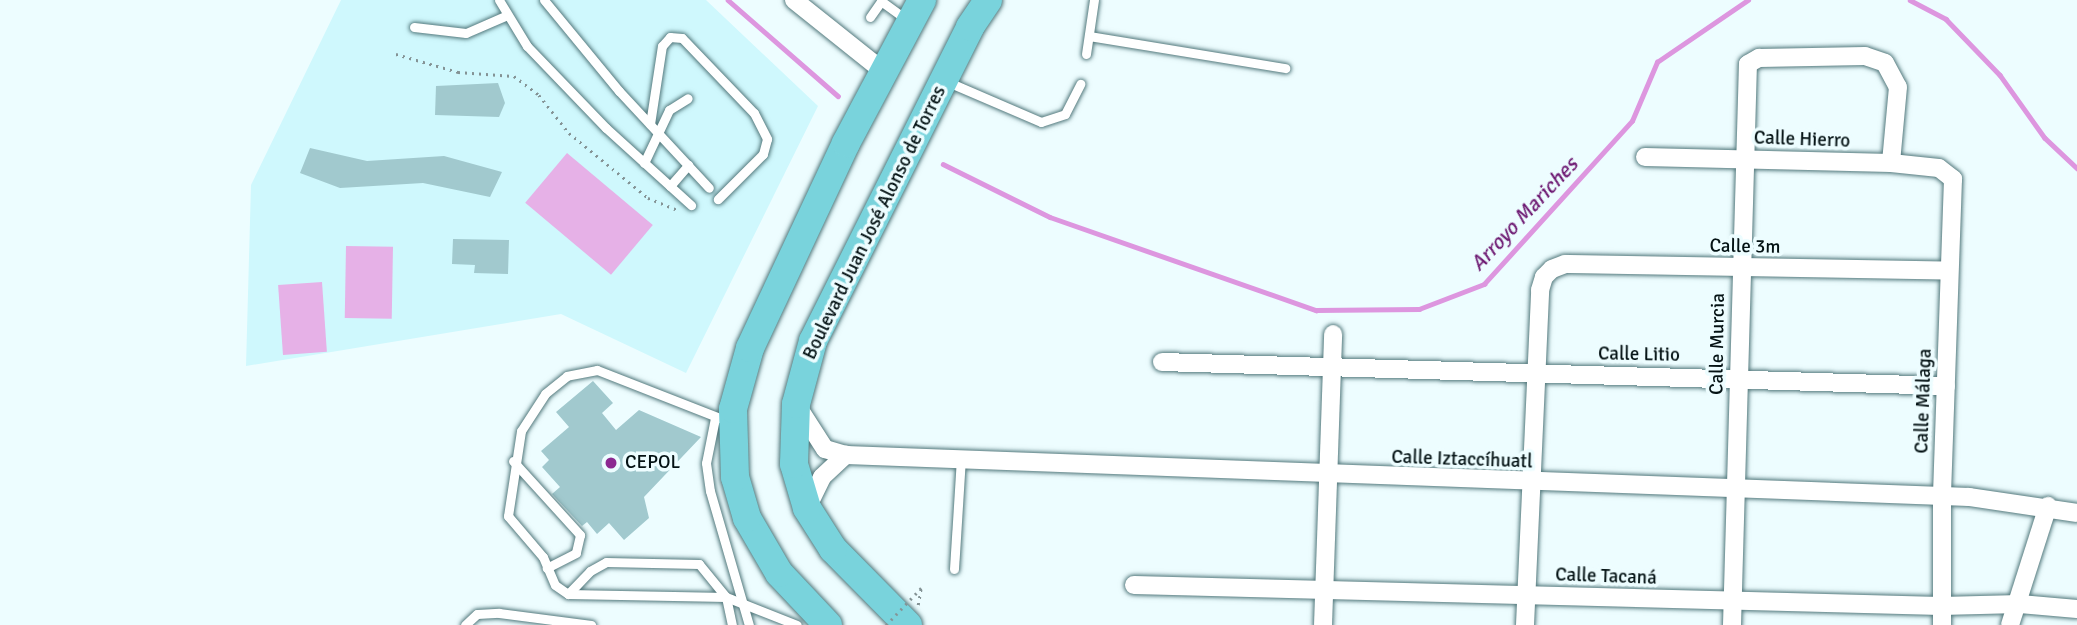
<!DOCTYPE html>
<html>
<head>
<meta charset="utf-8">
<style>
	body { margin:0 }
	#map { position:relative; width:2077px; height:625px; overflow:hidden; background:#edfdff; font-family:Signika,sans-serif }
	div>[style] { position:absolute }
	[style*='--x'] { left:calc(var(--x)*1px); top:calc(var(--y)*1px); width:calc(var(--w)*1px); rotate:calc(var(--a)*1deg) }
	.built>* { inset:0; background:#cff8fd }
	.green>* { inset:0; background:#e6b1e7; transform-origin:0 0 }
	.stream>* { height:4.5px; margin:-2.25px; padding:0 2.25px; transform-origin:2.25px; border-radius:2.25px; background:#dd96df }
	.building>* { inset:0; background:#a1c9ce }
	.path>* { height:2.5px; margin-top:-1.25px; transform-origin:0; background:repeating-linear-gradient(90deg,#849395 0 2px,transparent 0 7px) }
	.roads { filter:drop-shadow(0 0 2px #53797d) drop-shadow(0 0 2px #53797d) }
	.lane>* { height:9px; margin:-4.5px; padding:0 4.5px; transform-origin:4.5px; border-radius:4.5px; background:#fff }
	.street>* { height:18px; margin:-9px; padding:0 9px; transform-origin:9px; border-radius:9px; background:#fff }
	.primary>* { height:28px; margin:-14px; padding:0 14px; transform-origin:14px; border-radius:14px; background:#79d3dc }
	.path-bridge>* { height:2.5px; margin-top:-1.25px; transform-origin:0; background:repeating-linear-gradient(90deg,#849395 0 2px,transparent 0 7px) }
	.dots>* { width:19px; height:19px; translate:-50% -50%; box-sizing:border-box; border:4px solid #edfdff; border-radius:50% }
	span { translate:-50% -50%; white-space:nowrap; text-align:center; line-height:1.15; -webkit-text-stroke:7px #edfdff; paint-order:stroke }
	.street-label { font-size:19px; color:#041214 }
	.poi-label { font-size:19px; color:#041214 }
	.left { translate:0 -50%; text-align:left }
	.water-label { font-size:21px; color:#6d1972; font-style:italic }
</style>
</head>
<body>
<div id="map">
	<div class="built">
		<div style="clip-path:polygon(341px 0,706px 0,818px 106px,686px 373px,561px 314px,246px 366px,251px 185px)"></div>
	</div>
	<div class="green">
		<div style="left:567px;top:153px;width:112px;height:65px;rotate:40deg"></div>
		<div style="left:346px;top:246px;width:47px;height:72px;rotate:1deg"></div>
		<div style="left:322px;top:282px;width:70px;height:44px;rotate:86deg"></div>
	</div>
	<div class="stream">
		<div style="--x:728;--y:0;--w:146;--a:41.1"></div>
		<div style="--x:1910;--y:0;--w:41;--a:27.8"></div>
		<div style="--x:1946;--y:19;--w:78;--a:46"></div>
		<div style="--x:2000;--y:75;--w:77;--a:54.5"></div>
		<div style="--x:2045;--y:138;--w:44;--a:43.2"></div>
		<div style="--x:943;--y:164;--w:119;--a:26.4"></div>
		<div style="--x:1050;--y:217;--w:282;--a:19.3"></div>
		<div style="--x:1316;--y:310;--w:103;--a:-0.6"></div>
		<div style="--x:1419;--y:309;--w:70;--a:-21"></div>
		<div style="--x:1484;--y:284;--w:220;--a:-47.8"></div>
		<div style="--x:1632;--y:121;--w:64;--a:-67"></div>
		<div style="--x:1657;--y:62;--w:110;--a:-34.3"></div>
	</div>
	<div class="building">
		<div style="clip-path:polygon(498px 83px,505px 103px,499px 117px,435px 115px,436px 86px)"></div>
		<div style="clip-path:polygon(310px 148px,367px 161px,444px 156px,502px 172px,490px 197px,423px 183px,340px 188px,300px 173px)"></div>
		<div style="clip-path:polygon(453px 239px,509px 240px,508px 274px,474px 273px,475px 265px,452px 264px)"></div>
		<div style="clip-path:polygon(593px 381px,613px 403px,602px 413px,616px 430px,639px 410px,701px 437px,644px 497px,649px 518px,624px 540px,609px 523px,597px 534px,587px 522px,582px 526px,552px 494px,560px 487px,542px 467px,549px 460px,541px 451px,569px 427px,556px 412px)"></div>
	</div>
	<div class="path">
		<div style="--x:396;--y:54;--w:65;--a:16.2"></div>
		<div style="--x:458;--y:72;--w:56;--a:4.1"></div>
		<div style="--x:514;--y:76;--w:31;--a:37"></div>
		<div style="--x:539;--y:95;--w:48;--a:51.7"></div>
		<div style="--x:569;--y:133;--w:102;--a:39.4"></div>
		<div style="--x:648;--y:198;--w:31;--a:22"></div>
		<div style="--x:918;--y:605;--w:17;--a:-80"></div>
	</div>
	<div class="roads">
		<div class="lane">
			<div style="--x:499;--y:0;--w:54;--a:58.7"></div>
			<div style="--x:527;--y:46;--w:114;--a:46.1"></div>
			<div style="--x:606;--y:128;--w:115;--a:42.2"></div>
			<div style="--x:544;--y:0;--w:118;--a:50.5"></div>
			<div style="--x:619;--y:91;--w:132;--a:47.1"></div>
			<div style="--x:881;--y:1;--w:32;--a:36"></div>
			<div style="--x:870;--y:17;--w:21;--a:-55"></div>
			<div style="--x:414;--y:27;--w:52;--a:6.6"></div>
			<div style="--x:466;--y:33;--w:43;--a:-23.6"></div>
			<div style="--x:1089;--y:36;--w:199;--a:9.3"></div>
			<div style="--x:1086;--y:54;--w:55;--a:-81.6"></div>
			<div style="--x:948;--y:82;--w:101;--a:23.3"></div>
			<div style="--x:1041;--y:122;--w:25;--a:-18"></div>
			<div style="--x:1065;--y:114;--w:34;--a:-63"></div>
			<div style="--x:650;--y:124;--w:79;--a:-81.3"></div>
			<div style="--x:662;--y:46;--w:12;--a:-48"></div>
			<div style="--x:670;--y:37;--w:12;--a:5"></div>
			<div style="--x:682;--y:38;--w:104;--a:46.2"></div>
			<div style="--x:754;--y:113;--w:29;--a:63"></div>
			<div style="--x:767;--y:139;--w:16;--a:105"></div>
			<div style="--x:763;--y:154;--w:64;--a:135"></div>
			<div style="--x:644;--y:163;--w:59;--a:-64.7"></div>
			<div style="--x:669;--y:110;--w:22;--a:-32"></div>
			<div style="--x:670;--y:186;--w:28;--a:-49"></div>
			<div style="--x:715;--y:418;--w:46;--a:101.3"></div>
			<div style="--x:706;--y:463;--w:28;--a:82"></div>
			<div style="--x:710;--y:491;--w:140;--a:73.8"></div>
			<div style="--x:730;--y:422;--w:143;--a:-158.6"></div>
			<div style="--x:597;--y:370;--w:31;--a:169"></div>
			<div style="--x:567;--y:376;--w:28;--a:141"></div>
			<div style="--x:545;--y:394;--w:44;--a:123"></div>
			<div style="--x:521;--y:431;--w:86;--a:98.7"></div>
			<div style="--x:508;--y:516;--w:54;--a:49.5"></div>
			<div style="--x:543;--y:557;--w:30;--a:67"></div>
			<div style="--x:555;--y:585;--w:16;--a:35"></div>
			<div style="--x:568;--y:594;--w:158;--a:1.1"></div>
			<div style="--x:726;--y:597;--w:76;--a:21.5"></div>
			<div style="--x:513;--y:461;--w:100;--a:47.8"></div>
			<div style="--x:580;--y:535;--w:18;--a:103"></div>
			<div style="--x:576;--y:553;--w:33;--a:153"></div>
			<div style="--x:954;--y:569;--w:110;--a:-86.4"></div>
			<div style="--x:568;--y:594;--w:32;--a:-46"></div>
			<div style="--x:590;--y:571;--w:18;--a:-29"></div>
			<div style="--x:606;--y:562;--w:93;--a:1.2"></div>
			<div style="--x:699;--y:564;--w:43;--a:50.7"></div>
			<div style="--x:726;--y:597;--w:29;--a:78"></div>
			<div style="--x:465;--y:625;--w:16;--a:-43"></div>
			<div style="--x:477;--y:614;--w:22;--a:-3"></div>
			<div style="--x:499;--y:613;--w:93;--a:7.4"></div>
		</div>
		<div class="street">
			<div style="--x:794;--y:0;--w:114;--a:38.6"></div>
			<div style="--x:1645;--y:157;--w:246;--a:1.4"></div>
			<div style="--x:1891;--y:163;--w:48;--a:5.9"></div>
			<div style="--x:1939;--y:168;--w:18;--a:38"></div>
			<div style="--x:1953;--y:179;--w:317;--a:92"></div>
			<div style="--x:1942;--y:496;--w:129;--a:90"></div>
			<div style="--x:1162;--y:362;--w:784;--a:1.75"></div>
			<div style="--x:798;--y:407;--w:50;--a:57.3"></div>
			<div style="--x:825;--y:449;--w:22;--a:16"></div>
			<div style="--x:846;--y:455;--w:1124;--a:2.14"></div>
			<div style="--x:1969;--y:497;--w:109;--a:8.4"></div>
			<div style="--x:807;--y:508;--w:34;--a:-64"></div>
			<div style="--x:822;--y:477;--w:33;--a:-43"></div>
			<div style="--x:1134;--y:585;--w:807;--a:1.49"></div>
			<div style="--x:1941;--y:606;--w:79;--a:-1.5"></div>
			<div style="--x:2020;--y:604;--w:57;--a:5"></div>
			<div style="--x:1323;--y:625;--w:291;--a:-88"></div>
			<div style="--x:1525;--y:625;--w:335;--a:-87.4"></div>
			<div style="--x:1540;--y:290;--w:14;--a:-73"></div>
			<div style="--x:1544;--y:277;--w:11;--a:-45"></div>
			<div style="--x:1552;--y:269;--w:14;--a:-21"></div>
			<div style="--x:1565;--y:264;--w:384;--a:1"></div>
			<div style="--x:1732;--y:625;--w:561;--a:-88.37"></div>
			<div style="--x:1748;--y:64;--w:13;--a:-29"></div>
			<div style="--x:1759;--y:58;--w:106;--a:-1.1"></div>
			<div style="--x:1865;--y:56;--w:21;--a:19"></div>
			<div style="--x:1885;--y:63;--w:27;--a:62"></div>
			<div style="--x:1898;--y:87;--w:76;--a:95.3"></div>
			<div style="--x:2010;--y:625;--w:125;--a:-72.3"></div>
		</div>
		<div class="primary">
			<div style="--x:828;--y:625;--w:71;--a:-133.3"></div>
			<div style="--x:779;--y:573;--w:64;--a:-120.2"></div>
			<div style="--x:747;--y:518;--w:43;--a:-106.3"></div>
			<div style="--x:735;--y:477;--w:68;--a:-91.7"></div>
			<div style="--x:733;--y:409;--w:63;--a:-74.4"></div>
			<div style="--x:750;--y:348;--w:226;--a:-64.9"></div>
			<div style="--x:846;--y:143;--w:162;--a:-62"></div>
			<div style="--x:908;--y:625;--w:107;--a:-134.6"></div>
			<div style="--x:833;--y:549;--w:49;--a:-122.4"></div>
			<div style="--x:807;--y:508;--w:46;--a:-106.5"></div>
			<div style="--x:794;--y:464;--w:60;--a:-88.1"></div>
			<div style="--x:796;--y:404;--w:65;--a:-74.9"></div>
			<div style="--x:813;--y:341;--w:351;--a:-63.4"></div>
			<div style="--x:970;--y:27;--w:32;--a:-56"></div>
		</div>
	</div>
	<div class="path-bridge">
		<div style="--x:886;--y:625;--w:51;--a:-46.6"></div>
	</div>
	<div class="dots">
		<div style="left:611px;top:463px;background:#8c2991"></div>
	</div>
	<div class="street-label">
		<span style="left:1802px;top:140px;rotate:2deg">Calle Hierro</span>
		<span style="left:875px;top:223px;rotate:-64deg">Boulevard Juan José Alonso de Torres</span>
		<span style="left:1745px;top:247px;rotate:1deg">Calle 3m</span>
		<span style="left:1718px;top:344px;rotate:-89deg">Calle Murcia</span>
		<span style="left:1639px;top:355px;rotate:1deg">Calle Litio</span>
		<span style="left:1924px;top:401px;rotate:-88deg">Calle Málaga</span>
		<span style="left:1462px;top:460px;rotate:2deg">Calle Iztaccíhuatl</span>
		<span style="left:1606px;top:577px;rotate:2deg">Calle Tacaná</span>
	</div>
	<div class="poi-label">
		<span class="left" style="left:625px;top:463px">CEPOL</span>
	</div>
	<div class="water-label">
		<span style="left:1524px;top:214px;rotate:-47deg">Arroyo Mariches</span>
	</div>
</div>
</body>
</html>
